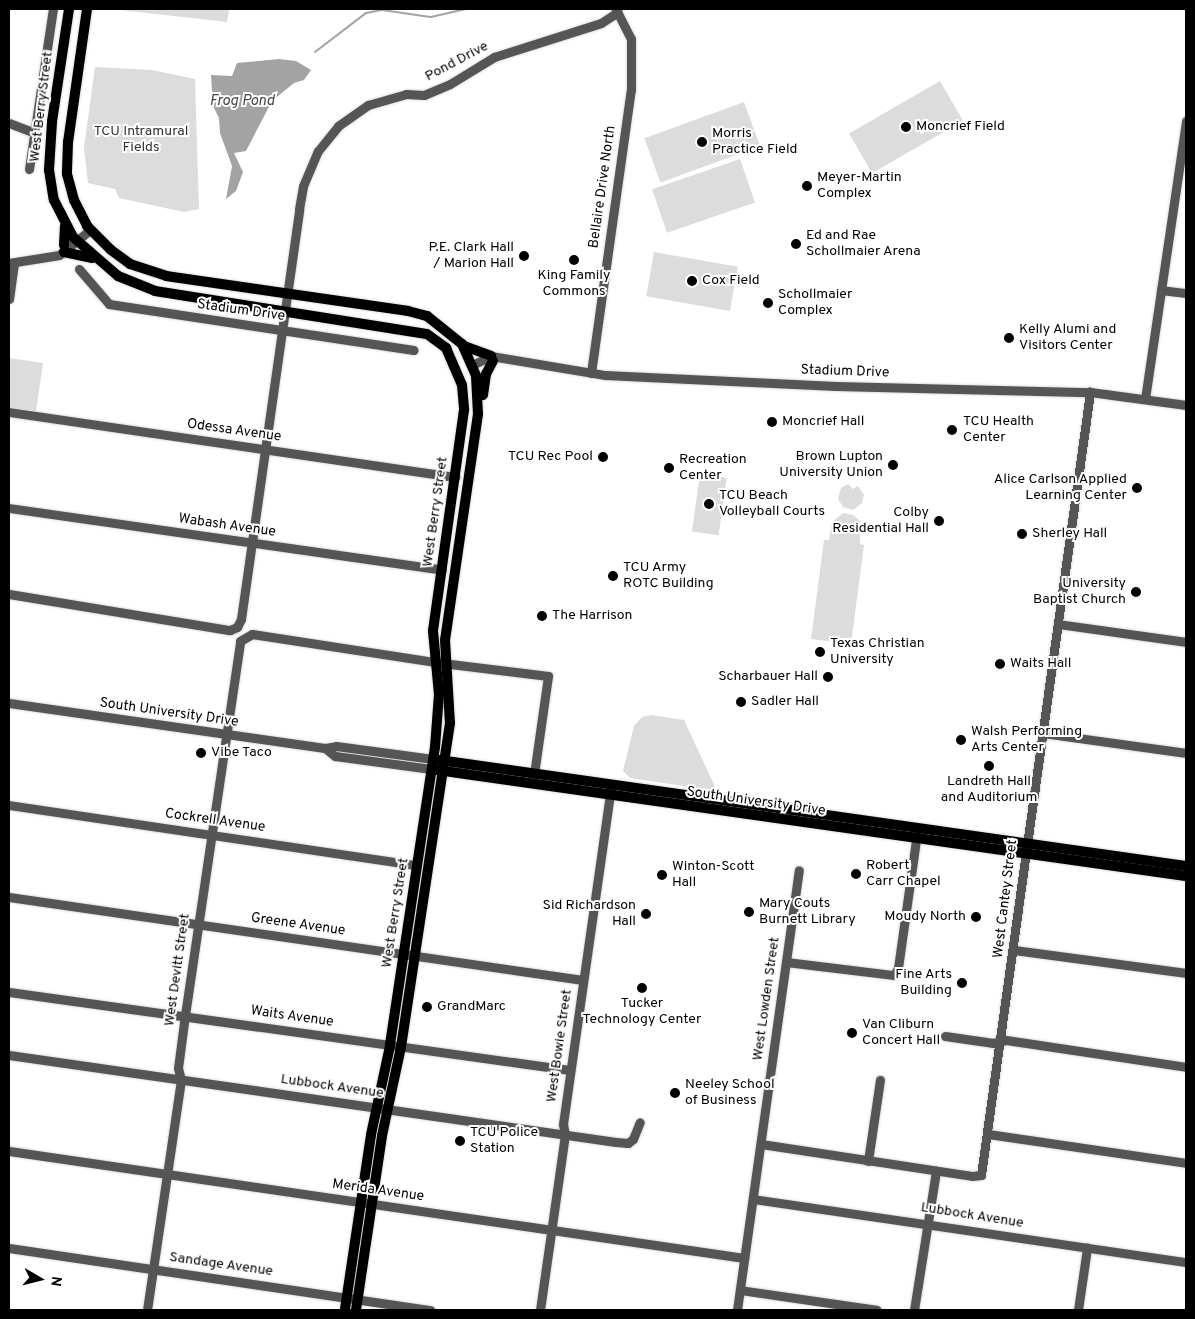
<!DOCTYPE html>
<html>
<head>
<meta charset="utf-8">
<style>
	body { margin:0 }
	#map { position:relative; width:1195px; height:1319px; overflow:hidden; background:#fff; font-family:Overpass,sans-serif }
	div>[style] { position:absolute }
	[style*='--x'] { left:calc(var(--x)*1px); top:calc(var(--y)*1px); width:calc(var(--w)*1px); rotate:calc(var(--a)*1deg) }
	.green>* { inset:0; background:#dcdcdc; transform-origin:0 0 }
	.water>* { inset:0; background:#a3a3a3 }
	.stream>* { height:2px; margin:-1px; padding:0 1px; transform-origin:1px; border-radius:1px; background:#a3a3a3 }
	.roads { filter:drop-shadow(0 0 1px #dbdbdb) drop-shadow(0 0 1px #dbdbdb) }
	.minor>* { height:9px; margin:-4.5px; padding:0 4.5px; transform-origin:4.5px; border-radius:4.5px; background:#555 }
	.major>* { height:10px; margin:-5px; padding:0 5px; transform-origin:5px; border-radius:5px; background:#000 }
	.dots>* { width:14px; height:14px; translate:-50% -50%; box-sizing:border-box; border:2px solid #fff; border-radius:50% }
	span { translate:-50% -50%; white-space:nowrap; text-align:center; line-height:1.15; -webkit-text-stroke:4px #fff; paint-order:stroke }
	.street-label { font-size:14px; color:#000 }
	.poi-label { font-size:14px; color:#000 }
	.left { translate:0 -50%; text-align:left }
	.right { translate:-100% -50%; text-align:right }
	.park-label { font-size:14px; color:#333 }
	.water-label { font-size:15px; color:#444; font-style:italic }
	.frame { position:absolute; inset:0; border:10px solid #000; pointer-events:none }
	.north { position:absolute; left:15px; top:1254px; width:50px; height:50px; -webkit-text-stroke:4px #fff; paint-order:stroke; rotate:98deg; font-size:14px; font-weight:700; line-height:20px; text-align:center; color:#000 }
	.north::after { content:''; display:block; margin:auto; width:18px; height:22px; background:#000; clip-path:polygon(50% 0,100% 100%,50% 72%,0 100%) }
</style>
</head>
<body>
<div id="map">
	<div class="green">
		<div style="clip-path:polygon(111px 9px,229px 9px,227px 22px)"></div>
		<div style="clip-path:polygon(95px 67px,152px 70px,195px 79px,199px 209px,184px 212px,119px 198px,115px 189px,88px 183px,84px 148px)"></div>
		<div style="left:940px;top:81px;width:46px;height:105px;rotate:60deg"></div>
		<div style="left:744px;top:102px;width:47px;height:106px;rotate:70deg"></div>
		<div style="left:740px;top:159px;width:46px;height:93px;rotate:71deg"></div>
		<div style="left:654px;top:252px;width:85px;height:45px;rotate:10deg"></div>
		<div style="clip-path:polygon(9px 358px,43px 363px,36px 411px,9px 408px)"></div>
		<div style="left:700px;top:474px;width:27px;height:58px;rotate:8deg"></div>
		<div style="clip-path:polygon(848px 484px,853px 489px,858px 486px,864px 495px,862px 503px,853px 510px,843px 507px,838px 499px,841px 488px)"></div>
		<div style="clip-path:polygon(843px 513px,853px 515px,860px 521px,860px 544px,864px 545px,851px 644px,811px 639px,824px 540px,829px 540px,832px 522px)"></div>
		<div style="clip-path:polygon(651px 715px,684px 720px,717px 791px,630px 778px,623px 771px,634px 726px,642px 717px)"></div>
	</div>
	<div class="water">
		<div style="clip-path:polygon(279px 59px,296px 61px,311px 70px,304px 80px,294px 83px,272px 101px,246px 151px,234px 153px,243px 172px,236px 191px,226px 199px,232px 166px,220px 133px,219px 118px,213px 106px,211px 75px,232px 76px,237px 63px)"></div>
	</div>
	<div class="stream">
		<div style="--x:315;--y:52;--w:64;--a:-37.4"></div>
		<div style="--x:366;--y:13;--w:16;--a:-11"></div>
		<div style="--x:382;--y:10;--w:49;--a:8.1"></div>
		<div style="--x:431;--y:17;--w:37;--a:-13"></div>
	</div>
	<div class="roads">
		<div class="minor">
			<div style="--x:9;--y:123;--w:28;--a:21"></div>
			<div style="--x:29;--y:169;--w:162;--a:-81.5"></div>
			<div style="--x:9;--y:263;--w:51;--a:-9.1"></div>
			<div style="--x:59;--y:255;--w:41;--a:-39.1"></div>
			<div style="--x:79;--y:269;--w:46;--a:49.4"></div>
			<div style="--x:109;--y:304;--w:308;--a:8.6"></div>
			<div style="--x:1161;--y:290;--w:25;--a:7"></div>
			<div style="--x:9;--y:299;--w:35;--a:-82"></div>
			<div style="--x:472;--y:365;--w:21;--a:-25"></div>
			<div style="--x:491;--y:356;--w:116;--a:9.5"></div>
			<div style="--x:605;--y:375;--w:231;--a:2.7"></div>
			<div style="--x:836;--y:386;--w:254;--a:1.4"></div>
			<div style="--x:1090;--y:392;--w:97;--a:7.7"></div>
			<div style="--x:591;--y:373;--w:286;--a:-82"></div>
			<div style="--x:631;--y:90;--w:51;--a:-90"></div>
			<div style="--x:631;--y:39;--w:34;--a:-117"></div>
			<div style="--x:1145;--y:399;--w:281;--a:-81.6"></div>
			<div style="--x:9;--y:412;--w:451;--a:8.3"></div>
			<div style="--x:9;--y:508;--w:437;--a:8.1"></div>
			<div style="--x:9;--y:594;--w:224;--a:9.3"></div>
			<div style="--x:230;--y:630;--w:8;--a:-23"></div>
			<div style="--x:237;--y:627;--w:9;--a:-63"></div>
			<div style="--x:241;--y:619;--w:414;--a:-81.9"></div>
			<div style="--x:299;--y:209;--w:23;--a:-80"></div>
			<div style="--x:303;--y:186;--w:38;--a:-67"></div>
			<div style="--x:318;--y:151;--w:32;--a:-51"></div>
			<div style="--x:338;--y:126;--w:37;--a:-35"></div>
			<div style="--x:368;--y:105;--w:40;--a:-16"></div>
			<div style="--x:406;--y:94;--w:18;--a:3"></div>
			<div style="--x:424;--y:95;--w:28;--a:-23"></div>
			<div style="--x:450;--y:84;--w:52;--a:-31.5"></div>
			<div style="--x:494;--y:57;--w:112;--a:-17.6"></div>
			<div style="--x:601;--y:23;--w:20;--a:-33"></div>
			<div style="--x:1058;--y:624;--w:129;--a:8"></div>
			<div style="--x:9;--y:703;--w:319;--a:8.1"></div>
			<div style="--x:325;--y:748;--w:11;--a:-10"></div>
			<div style="--x:336;--y:746;--w:98;--a:7.6"></div>
			<div style="--x:1042;--y:733;--w:145;--a:7.9"></div>
			<div style="--x:325;--y:748;--w:13;--a:39"></div>
			<div style="--x:335;--y:756;--w:97;--a:7.7"></div>
			<div style="--x:9;--y:805;--w:412;--a:8.4"></div>
			<div style="--x:9;--y:897;--w:580;--a:8.23"></div>
			<div style="--x:1014;--y:950;--w:174;--a:7.6"></div>
			<div style="--x:786;--y:962;--w:109;--a:6.9"></div>
			<div style="--x:894;--y:975;--w:8;--a:-60"></div>
			<div style="--x:898;--y:968;--w:137;--a:-82"></div>
			<div style="--x:9;--y:992;--w:566;--a:7.92"></div>
			<div style="--x:945;--y:1036;--w:49;--a:8.3"></div>
			<div style="--x:993;--y:1043;--w:13;--a:-13"></div>
			<div style="--x:1006;--y:1040;--w:182;--a:8.5"></div>
			<div style="--x:9;--y:1055;--w:613;--a:8.16"></div>
			<div style="--x:616;--y:1142;--w:12;--a:5"></div>
			<div style="--x:628;--y:1143;--w:6;--a:-39"></div>
			<div style="--x:633;--y:1139;--w:18;--a:-68"></div>
			<div style="--x:988;--y:1134;--w:200;--a:8.3"></div>
			<div style="--x:761;--y:1144;--w:213;--a:8.6"></div>
			<div style="--x:972;--y:1176;--w:9;--a:-6"></div>
			<div style="--x:981;--y:1175;--w:791;--a:-82.07"></div>
			<div style="--x:9;--y:1151;--w:743;--a:8.28"></div>
			<div style="--x:868;--y:1161;--w:82;--a:-81.6"></div>
			<div style="--x:753;--y:1199;--w:438;--a:8.3"></div>
			<div style="--x:9;--y:1248;--w:426;--a:8.4"></div>
			<div style="--x:740;--y:1290;--w:138;--a:8.3"></div>
			<div style="--x:147;--y:1310;--w:232;--a:-81.6"></div>
			<div style="--x:181;--y:1080;--w:12;--a:-104"></div>
			<div style="--x:178;--y:1068;--w:53;--a:-82.5"></div>
			<div style="--x:185;--y:1015;--w:378;--a:-81.6"></div>
			<div style="--x:240;--y:641;--w:14;--a:-30"></div>
			<div style="--x:252;--y:634;--w:184;--a:8.7"></div>
			<div style="--x:434;--y:662;--w:115;--a:7"></div>
			<div style="--x:548;--y:676;--w:99;--a:98.1"></div>
			<div style="--x:540;--y:1310;--w:177;--a:-81.9"></div>
			<div style="--x:565;--y:1135;--w:11;--a:-100"></div>
			<div style="--x:563;--y:1124;--w:339;--a:-81.9"></div>
			<div style="--x:737;--y:1310;--w:444;--a:-82"></div>
			<div style="--x:914;--y:1310;--w:141;--a:-81"></div>
			<div style="--x:1078;--y:1310;--w:63;--a:-81.7"></div>
		</div>
		<div class="major">
			<div style="--x:69;--y:9;--w:114;--a:98.6"></div>
			<div style="--x:52;--y:122;--w:48;--a:93.6"></div>
			<div style="--x:49;--y:170;--w:30;--a:81"></div>
			<div style="--x:54;--y:200;--w:42;--a:62.8"></div>
			<div style="--x:73;--y:237;--w:60;--a:40.9"></div>
			<div style="--x:118;--y:276;--w:40;--a:22"></div>
			<div style="--x:155;--y:291;--w:275;--a:9"></div>
			<div style="--x:427;--y:334;--w:24;--a:36"></div>
			<div style="--x:446;--y:348;--w:40;--a:66.6"></div>
			<div style="--x:462;--y:385;--w:25;--a:85"></div>
			<div style="--x:464;--y:410;--w:223;--a:98"></div>
			<div style="--x:433;--y:631;--w:63;--a:84.6"></div>
			<div style="--x:439;--y:694;--w:53;--a:94.3"></div>
			<div style="--x:435;--y:747;--w:302;--a:98.6"></div>
			<div style="--x:390;--y:1046;--w:91;--a:102.1"></div>
			<div style="--x:371;--y:1135;--w:177;--a:98.5"></div>
			<div style="--x:87;--y:9;--w:134;--a:98.1"></div>
			<div style="--x:68;--y:142;--w:32;--a:92"></div>
			<div style="--x:67;--y:174;--w:27;--a:75"></div>
			<div style="--x:74;--y:200;--w:29;--a:63"></div>
			<div style="--x:87;--y:226;--w:34;--a:45"></div>
			<div style="--x:111;--y:250;--w:24;--a:36"></div>
			<div style="--x:130;--y:264;--w:38;--a:18"></div>
			<div style="--x:166;--y:276;--w:245;--a:8.2"></div>
			<div style="--x:408;--y:311;--w:20;--a:15"></div>
			<div style="--x:427;--y:316;--w:45;--a:38.7"></div>
			<div style="--x:462;--y:344;--w:35;--a:66"></div>
			<div style="--x:476;--y:376;--w:38;--a:87"></div>
			<div style="--x:478;--y:414;--w:228;--a:98.3"></div>
			<div style="--x:445;--y:640;--w:83;--a:86.6"></div>
			<div style="--x:450;--y:723;--w:328;--a:98.6"></div>
			<div style="--x:401;--y:1047;--w:91;--a:102.1"></div>
			<div style="--x:382;--y:1136;--w:176;--a:98.5"></div>
			<div style="--x:64;--y:245;--w:19;--a:-87"></div>
			<div style="--x:64;--y:252;--w:29;--a:12"></div>
			<div style="--x:464;--y:346;--w:29;--a:20"></div>
			<div style="--x:483;--y:395;--w:21;--a:-82"></div>
			<div style="--x:486;--y:374;--w:15;--a:-62"></div>
			<div style="--x:439;--y:760;--w:754;--a:8.08"></div>
			<div style="--x:437;--y:770;--w:756;--a:8.06"></div>
		</div>
	</div>
	<div class="dots">
		<div style="left:906px;top:127px;background:#000"></div>
		<div style="left:702px;top:142px;background:#000"></div>
		<div style="left:807px;top:186px;background:#000"></div>
		<div style="left:796px;top:244px;background:#000"></div>
		<div style="left:524px;top:256px;background:#000"></div>
		<div style="left:574px;top:260px;background:#000"></div>
		<div style="left:692px;top:281px;background:#000"></div>
		<div style="left:768px;top:303px;background:#000"></div>
		<div style="left:1009px;top:338px;background:#000"></div>
		<div style="left:772px;top:422px;background:#000"></div>
		<div style="left:952px;top:430px;background:#000"></div>
		<div style="left:603px;top:457px;background:#000"></div>
		<div style="left:893px;top:465px;background:#000"></div>
		<div style="left:669px;top:468px;background:#000"></div>
		<div style="left:1137px;top:488px;background:#000"></div>
		<div style="left:709px;top:504px;background:#000"></div>
		<div style="left:939px;top:521px;background:#000"></div>
		<div style="left:1022px;top:534px;background:#000"></div>
		<div style="left:613px;top:576px;background:#000"></div>
		<div style="left:1136px;top:592px;background:#000"></div>
		<div style="left:542px;top:616px;background:#000"></div>
		<div style="left:820px;top:652px;background:#000"></div>
		<div style="left:1000px;top:664px;background:#000"></div>
		<div style="left:828px;top:677px;background:#000"></div>
		<div style="left:741px;top:702px;background:#000"></div>
		<div style="left:961px;top:740px;background:#000"></div>
		<div style="left:201px;top:753px;background:#000"></div>
		<div style="left:989px;top:766px;background:#000"></div>
		<div style="left:856px;top:874px;background:#000"></div>
		<div style="left:662px;top:875px;background:#000"></div>
		<div style="left:749px;top:912px;background:#000"></div>
		<div style="left:646px;top:914px;background:#000"></div>
		<div style="left:976px;top:917px;background:#000"></div>
		<div style="left:962px;top:983px;background:#000"></div>
		<div style="left:642px;top:988px;background:#000"></div>
		<div style="left:427px;top:1007px;background:#000"></div>
		<div style="left:852px;top:1033px;background:#000"></div>
		<div style="left:675px;top:1093px;background:#000"></div>
		<div style="left:460px;top:1141px;background:#000"></div>
	</div>
	<div class="street-label">
		<span style="left:457px;top:62px;rotate:-28deg">Pond Drive</span>
		<span style="left:42px;top:107px;rotate:-83deg">West Berry Street</span>
		<span style="left:603px;top:187px;rotate:-82deg">Bellaire Drive North</span>
		<span style="left:241px;top:311px;rotate:8deg">Stadium Drive</span>
		<span style="left:845px;top:372px;rotate:2deg">Stadium Drive</span>
		<span style="left:234px;top:431px;rotate:8deg">Odessa Avenue</span>
		<span style="left:436px;top:512px;rotate:-82deg">West Berry Street</span>
		<span style="left:227px;top:526px;rotate:8deg">Wabash Avenue</span>
		<span style="left:169px;top:713px;rotate:8deg">South University Drive</span>
		<span style="left:756px;top:802px;rotate:8deg">South University Drive</span>
		<span style="left:215px;top:821px;rotate:8deg">Cockrell Avenue</span>
		<span style="left:1006px;top:899px;rotate:-83deg">West Cantey Street</span>
		<span style="left:396px;top:913px;rotate:-81deg">West Berry Street</span>
		<span style="left:298px;top:925px;rotate:8deg">Greene Avenue</span>
		<span style="left:178px;top:970px;rotate:-82deg">West Devitt Street</span>
		<span style="left:767px;top:999px;rotate:-82deg">West Lowden Street</span>
		<span style="left:292px;top:1017px;rotate:8deg">Waits Avenue</span>
		<span style="left:560px;top:1046px;rotate:-82deg">West Bowie Street</span>
		<span style="left:332px;top:1087px;rotate:8deg">Lubbock Avenue</span>
		<span style="left:378px;top:1191px;rotate:8deg">Merida Avenue</span>
		<span style="left:972px;top:1216px;rotate:9deg">Lubbock Avenue</span>
		<span style="left:221px;top:1265px;rotate:8deg">Sandage Avenue</span>
	</div>
	<div class="poi-label">
		<span class="left" style="left:916px;top:127px">Moncrief Field</span>
		<span class="left" style="left:712px;top:142px">Morris<br>Practice Field</span>
		<span class="left" style="left:817px;top:186px">Meyer-Martin<br>Complex</span>
		<span class="left" style="left:806px;top:244px">Ed and Rae<br>Schollmaier Arena</span>
		<span class="right" style="left:514px;top:256px">P.E. Clark Hall<br>/ Marion Hall</span>
		<span style="left:574px;top:284px">King Family<br>Commons</span>
		<span class="left" style="left:702px;top:281px">Cox Field</span>
		<span class="left" style="left:778px;top:303px">Schollmaier<br>Complex</span>
		<span class="left" style="left:1019px;top:338px">Kelly Alumi and<br>Visitors Center</span>
		<span class="left" style="left:782px;top:422px">Moncrief Hall</span>
		<span class="left" style="left:963px;top:430px">TCU Health<br>Center</span>
		<span class="right" style="left:593px;top:457px">TCU Rec Pool</span>
		<span class="right" style="left:883px;top:465px">Brown Lupton<br>University Union</span>
		<span class="left" style="left:679px;top:468px">Recreation<br>Center</span>
		<span class="right" style="left:1127px;top:488px">Alice Carlson Applied<br>Learning Center</span>
		<span class="left" style="left:719px;top:504px">TCU Beach<br>Volleyball Courts</span>
		<span class="right" style="left:929px;top:521px">Colby<br>Residential Hall</span>
		<span class="left" style="left:1032px;top:534px">Sherley Hall</span>
		<span class="left" style="left:623px;top:576px">TCU Army<br>ROTC Building</span>
		<span class="right" style="left:1126px;top:592px">University<br>Baptist Church</span>
		<span class="left" style="left:552px;top:616px">The Harrison</span>
		<span class="left" style="left:830px;top:652px">Texas Christian<br>University</span>
		<span class="left" style="left:1010px;top:664px">Waits Hall</span>
		<span class="right" style="left:818px;top:677px">Scharbauer Hall</span>
		<span class="left" style="left:751px;top:702px">Sadler Hall</span>
		<span class="left" style="left:971px;top:740px">Walsh Performing<br>Arts Center</span>
		<span class="left" style="left:211px;top:753px">Vibe Taco</span>
		<span style="left:989px;top:790px">Landreth Hall<br>and Auditorium</span>
		<span class="left" style="left:866px;top:874px">Robert<br>Carr Chapel</span>
		<span class="left" style="left:672px;top:875px">Winton-Scott<br>Hall</span>
		<span class="left" style="left:759px;top:912px">Mary Couts<br>Burnett Library</span>
		<span class="right" style="left:636px;top:914px">Sid Richardson<br>Hall</span>
		<span class="right" style="left:966px;top:917px">Moudy North</span>
		<span class="right" style="left:952px;top:983px">Fine Arts<br>Building</span>
		<span style="left:642px;top:1012px">Tucker<br>Technology Center</span>
		<span class="left" style="left:437px;top:1007px">GrandMarc</span>
		<span class="left" style="left:862px;top:1033px">Van Cliburn<br>Concert Hall</span>
		<span class="left" style="left:685px;top:1093px">Neeley School<br>of Business</span>
		<span class="left" style="left:470px;top:1141px">TCU Police<br>Station</span>
	</div>
	<div class="park-label">
		<span style="left:141px;top:140px">TCU Intramural<br>Fields</span>
	</div>
	<div class="water-label">
		<span style="left:242px;top:102px">Frog Pond</span>
	</div>
	<div class="frame"></div>
	<div class="north">N</div>
</div>
</body>
</html>
